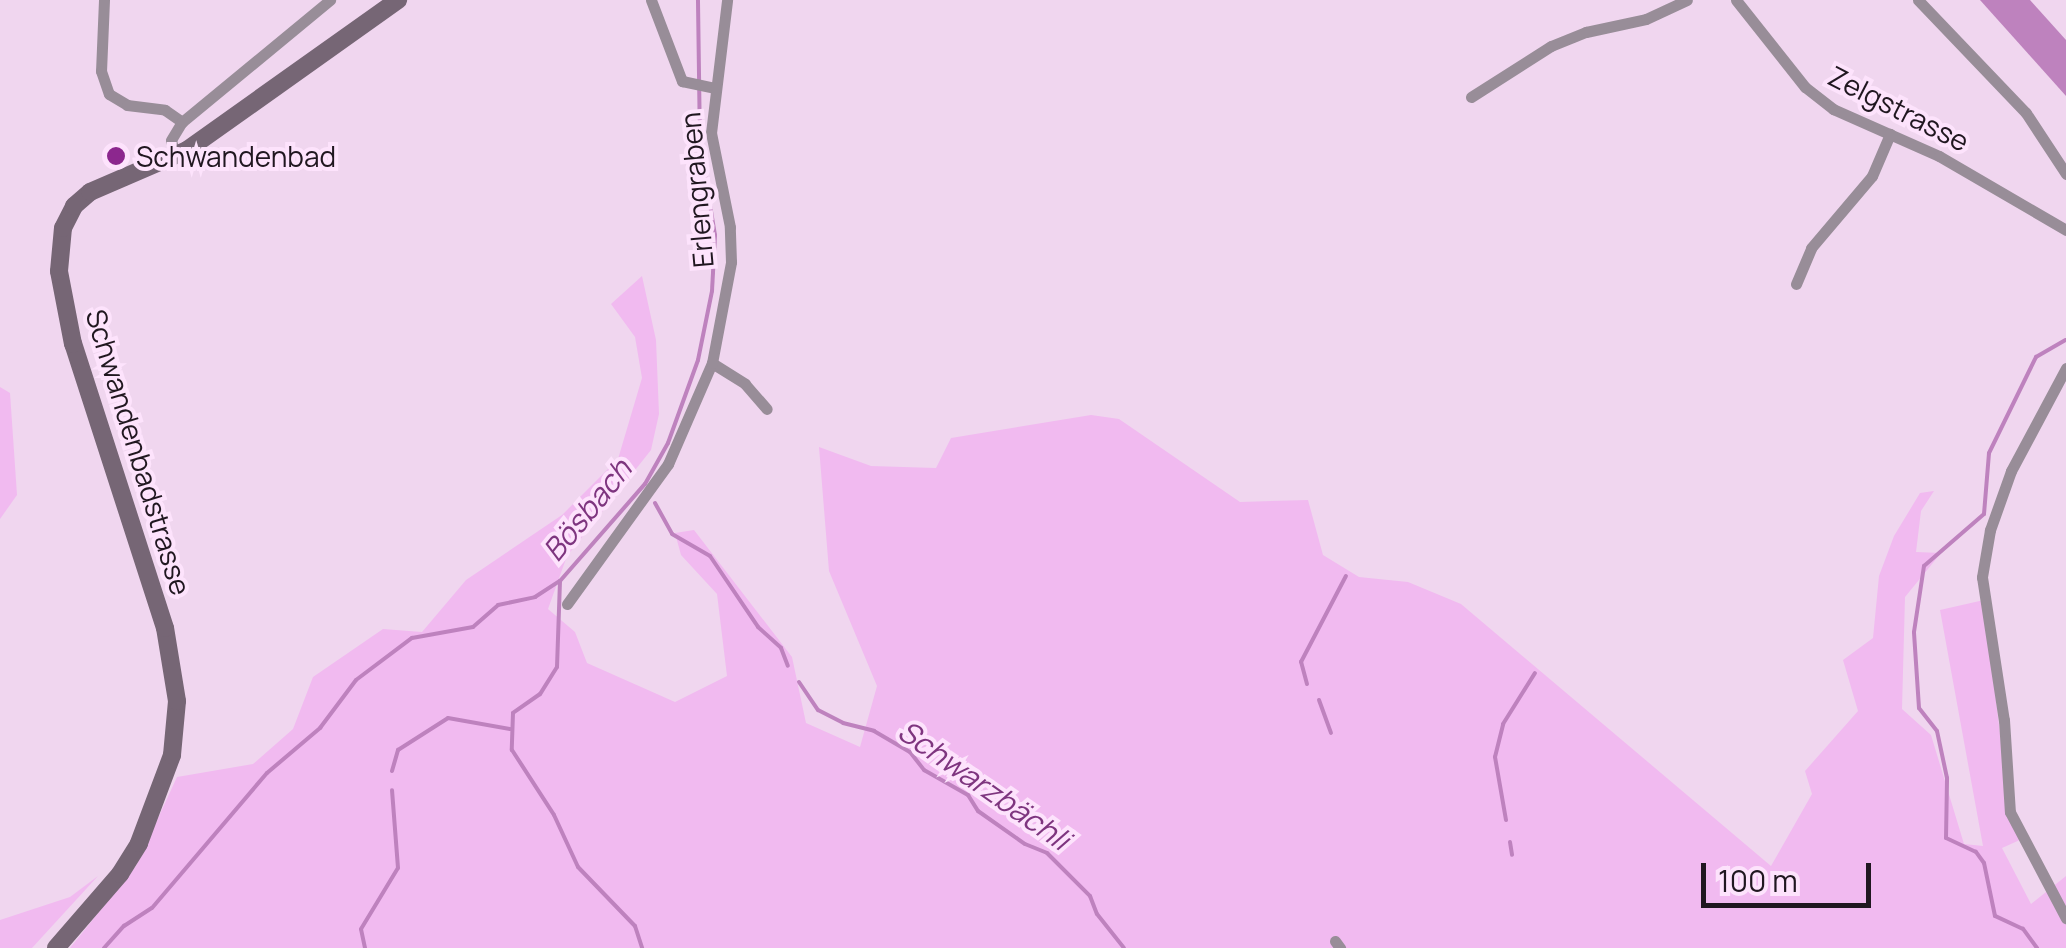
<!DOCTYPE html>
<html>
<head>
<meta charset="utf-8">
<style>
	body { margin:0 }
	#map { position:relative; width:2066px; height:948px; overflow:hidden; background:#f0d6ef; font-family:Manrope,sans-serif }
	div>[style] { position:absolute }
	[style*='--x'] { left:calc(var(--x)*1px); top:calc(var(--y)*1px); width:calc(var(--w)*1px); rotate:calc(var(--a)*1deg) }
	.green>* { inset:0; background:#f1baf0 }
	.water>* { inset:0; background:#be82be }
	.stream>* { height:4px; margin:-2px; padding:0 2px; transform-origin:2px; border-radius:2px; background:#be82be }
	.street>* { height:11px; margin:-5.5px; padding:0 5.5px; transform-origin:5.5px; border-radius:5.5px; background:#988d98 }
	.secondary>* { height:18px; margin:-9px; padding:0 9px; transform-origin:9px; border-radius:9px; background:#766675 }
	.dots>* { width:28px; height:28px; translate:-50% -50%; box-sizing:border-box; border:5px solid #fde3fc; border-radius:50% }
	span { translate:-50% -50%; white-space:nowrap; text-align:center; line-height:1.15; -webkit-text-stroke:8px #fde3fc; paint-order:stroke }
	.street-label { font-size:28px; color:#201720 }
	.poi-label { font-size:28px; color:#201720 }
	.left { translate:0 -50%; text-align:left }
	.water-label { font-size:30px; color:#7e357f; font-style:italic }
	.scale { position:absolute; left:1701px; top:863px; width:170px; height:45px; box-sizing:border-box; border:5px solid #201720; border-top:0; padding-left:12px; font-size:30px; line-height:35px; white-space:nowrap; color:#201720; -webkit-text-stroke:8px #fde3fc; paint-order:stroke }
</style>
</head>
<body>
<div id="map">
	<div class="green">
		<div style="clip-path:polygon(642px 276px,656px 340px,659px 414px,651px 450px,567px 556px,548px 609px,575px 632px,587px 663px,675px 702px,727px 676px,717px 594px,681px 555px,675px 533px,694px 530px,792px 657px,806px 723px,860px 747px,877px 686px,829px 571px,819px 447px,871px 466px,936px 468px,951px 438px,1091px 415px,1119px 419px,1240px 502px,1308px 500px,1323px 555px,1359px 577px,1408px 582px,1461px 604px,1771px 866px,1812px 794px,1805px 771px,1858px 711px,1843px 660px,1873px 638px,1879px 576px,1894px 536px,1920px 493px,1934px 491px,1921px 511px,1916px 552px,1941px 553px,1905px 597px,1902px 709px,1931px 735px,1964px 844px,1983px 846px,1940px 610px,1984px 600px,2007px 792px,2022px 839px,2002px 848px,2031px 904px,2066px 876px,2066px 948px,70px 948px,136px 866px,177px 777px,253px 764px,293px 729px,313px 677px,383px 629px,422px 632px,466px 580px,562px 515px,618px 459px,642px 378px,635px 337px,611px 304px)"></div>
		<div style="clip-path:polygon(0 387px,10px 393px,17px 495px,0 519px)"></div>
		<div style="clip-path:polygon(98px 876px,32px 948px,0 948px,0 920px,70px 897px)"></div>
	</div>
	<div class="water">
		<div style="clip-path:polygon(1980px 0,2030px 0,2066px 40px,2066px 96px)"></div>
	</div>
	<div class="stream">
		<div style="--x:655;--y:503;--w:35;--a:61"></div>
		<div style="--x:672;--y:534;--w:44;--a:30.1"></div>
		<div style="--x:710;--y:556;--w:86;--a:55.9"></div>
		<div style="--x:758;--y:627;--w:31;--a:42"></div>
		<div style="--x:781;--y:648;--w:19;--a:69"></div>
		<div style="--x:560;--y:581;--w:86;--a:92"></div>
		<div style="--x:557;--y:667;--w:32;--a:122"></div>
		<div style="--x:540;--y:694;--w:33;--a:145"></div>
		<div style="--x:513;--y:713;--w:37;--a:92"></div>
		<div style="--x:512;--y:750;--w:77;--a:57.1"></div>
		<div style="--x:554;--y:815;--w:57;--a:65.2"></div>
		<div style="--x:578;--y:867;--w:82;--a:46"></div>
		<div style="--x:635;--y:926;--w:23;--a:72"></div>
		<div style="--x:799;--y:682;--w:34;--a:56"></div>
		<div style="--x:818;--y:710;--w:28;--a:27"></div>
		<div style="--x:843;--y:723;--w:32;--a:14"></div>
		<div style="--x:874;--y:731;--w:42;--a:30.3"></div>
		<div style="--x:910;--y:752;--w:23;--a:52"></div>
		<div style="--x:924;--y:770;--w:51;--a:29.6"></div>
		<div style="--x:968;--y:795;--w:19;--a:58"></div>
		<div style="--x:978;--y:811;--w:57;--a:35.1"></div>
		<div style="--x:1025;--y:844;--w:24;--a:22"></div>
		<div style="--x:1047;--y:853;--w:61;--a:45"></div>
		<div style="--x:1090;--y:896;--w:19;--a:69"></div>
		<div style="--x:1097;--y:914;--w:43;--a:51.5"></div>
		<div style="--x:1307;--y:684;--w:23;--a:-105"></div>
		<div style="--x:1301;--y:662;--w:97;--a:-62.4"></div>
		<div style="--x:1319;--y:700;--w:35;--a:70"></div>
		<div style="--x:392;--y:771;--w:22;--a:-74"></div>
		<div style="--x:398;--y:750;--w:59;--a:-32.6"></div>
		<div style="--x:448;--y:718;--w:63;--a:10.1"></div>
		<div style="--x:1506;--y:820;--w:64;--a:-99.9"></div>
		<div style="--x:1495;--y:757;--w:34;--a:-76"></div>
		<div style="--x:1503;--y:724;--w:60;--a:-57.9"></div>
		<div style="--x:1510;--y:842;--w:13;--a:81"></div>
		<div style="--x:104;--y:948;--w:30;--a:-48"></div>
		<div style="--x:124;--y:926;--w:33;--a:-33"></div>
		<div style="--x:152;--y:908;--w:177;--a:-49.6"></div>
		<div style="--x:267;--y:773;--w:70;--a:-40.3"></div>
		<div style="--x:320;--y:728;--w:60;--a:-53.1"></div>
		<div style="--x:356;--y:680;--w:70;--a:-36.9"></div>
		<div style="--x:412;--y:638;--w:62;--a:-10.2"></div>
		<div style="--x:473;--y:627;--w:33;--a:-41"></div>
		<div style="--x:498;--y:605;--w:38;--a:-12"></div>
		<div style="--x:535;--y:597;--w:30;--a:-33"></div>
		<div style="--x:560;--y:581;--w:129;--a:-48.8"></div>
		<div style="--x:645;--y:484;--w:47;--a:-60.7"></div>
		<div style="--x:668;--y:443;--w:88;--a:-70.1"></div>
		<div style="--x:698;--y:360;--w:70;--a:-78.5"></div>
		<div style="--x:712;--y:291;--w:56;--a:-86.9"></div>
		<div style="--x:715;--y:235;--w:91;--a:-99.5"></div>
		<div style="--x:700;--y:145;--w:145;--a:-90.8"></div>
		<div style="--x:365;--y:948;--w:19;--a:-102"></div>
		<div style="--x:361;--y:929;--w:71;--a:-58.8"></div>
		<div style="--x:398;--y:868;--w:78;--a:-94.4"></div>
		<div style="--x:2037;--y:948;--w:24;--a:-126"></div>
		<div style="--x:2023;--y:929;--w:31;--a:-155"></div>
		<div style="--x:1995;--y:916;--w:54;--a:-101.7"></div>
		<div style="--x:1984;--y:863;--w:14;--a:-126"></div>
		<div style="--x:1976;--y:852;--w:33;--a:-155"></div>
		<div style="--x:1946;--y:838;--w:60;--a:-89"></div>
		<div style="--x:1947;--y:778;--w:48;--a:-102"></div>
		<div style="--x:1937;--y:731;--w:29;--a:-128"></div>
		<div style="--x:1919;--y:708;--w:76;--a:-93.8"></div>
		<div style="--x:1914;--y:632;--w:67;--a:-81.4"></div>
		<div style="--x:1924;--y:566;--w:79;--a:-40.9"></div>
		<div style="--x:1984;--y:514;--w:61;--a:-85.3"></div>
		<div style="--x:1989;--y:453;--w:107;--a:-63.9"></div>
		<div style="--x:2036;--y:357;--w:34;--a:-30"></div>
	</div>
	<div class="street">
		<div style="--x:104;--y:0;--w:71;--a:92.4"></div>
		<div style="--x:101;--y:71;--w:24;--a:71"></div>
		<div style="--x:109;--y:94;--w:21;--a:31"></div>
		<div style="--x:127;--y:105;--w:38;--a:7"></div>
		<div style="--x:165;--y:110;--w:21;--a:35"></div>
		<div style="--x:651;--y:0;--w:87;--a:69.1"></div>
		<div style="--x:682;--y:81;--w:33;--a:12"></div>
		<div style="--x:1736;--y:0;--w:111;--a:51.6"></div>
		<div style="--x:1805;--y:87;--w:36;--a:38"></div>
		<div style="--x:1833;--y:109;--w:116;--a:23.9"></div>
		<div style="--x:1939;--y:156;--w:147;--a:30.2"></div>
		<div style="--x:1918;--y:0;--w:156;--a:46.3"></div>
		<div style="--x:2026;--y:113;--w:73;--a:56.7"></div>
		<div style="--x:1471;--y:97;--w:95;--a:-32.5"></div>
		<div style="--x:1551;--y:46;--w:38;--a:-22"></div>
		<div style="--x:1586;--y:32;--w:61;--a:-12.2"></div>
		<div style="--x:1646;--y:19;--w:45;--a:-24.9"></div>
		<div style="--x:175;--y:157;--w:17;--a:-103"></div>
		<div style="--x:171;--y:140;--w:21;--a:-59"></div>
		<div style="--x:182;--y:122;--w:192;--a:-39.5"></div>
		<div style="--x:1796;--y:284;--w:39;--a:-67"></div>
		<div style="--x:1811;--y:248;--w:94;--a:-49.7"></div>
		<div style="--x:1872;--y:176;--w:46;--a:-66.8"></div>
		<div style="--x:712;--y:363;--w:39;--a:32"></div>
		<div style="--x:745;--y:384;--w:33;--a:49"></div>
		<div style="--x:2066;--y:368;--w:117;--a:118.1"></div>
		<div style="--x:2011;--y:471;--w:63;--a:109.6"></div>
		<div style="--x:1990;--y:530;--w:48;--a:99.7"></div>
		<div style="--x:1982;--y:577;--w:145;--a:81.3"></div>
		<div style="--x:2004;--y:720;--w:92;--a:86.3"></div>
		<div style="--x:2010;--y:812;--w:120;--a:62.2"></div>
		<div style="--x:567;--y:604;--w:173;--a:-54.2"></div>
		<div style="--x:668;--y:464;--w:110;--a:-66.5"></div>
		<div style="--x:712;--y:363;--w:103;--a:-79.3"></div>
		<div style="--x:731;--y:262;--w:35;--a:-92"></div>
		<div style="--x:730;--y:227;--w:96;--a:-101.4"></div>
		<div style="--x:711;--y:133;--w:134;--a:-83.1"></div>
		<div style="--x:1335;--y:941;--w:9;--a:54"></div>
	</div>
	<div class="secondary">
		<div style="--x:56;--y:948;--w:98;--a:-49.1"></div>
		<div style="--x:120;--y:874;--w:36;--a:-58"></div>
		<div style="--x:139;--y:843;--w:94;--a:-69.4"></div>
		<div style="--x:172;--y:755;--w:54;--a:-84.7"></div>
		<div style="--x:177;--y:701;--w:74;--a:-99.3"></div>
		<div style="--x:165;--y:628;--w:299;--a:-107.9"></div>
		<div style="--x:73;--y:344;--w:74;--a:-100.9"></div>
		<div style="--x:59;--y:271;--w:43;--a:-84.7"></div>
		<div style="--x:63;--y:228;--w:25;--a:-63"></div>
		<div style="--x:74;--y:206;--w:21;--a:-41"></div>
		<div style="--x:90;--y:192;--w:106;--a:-23.4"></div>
		<div style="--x:187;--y:150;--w:259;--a:-35.4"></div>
	</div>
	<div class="dots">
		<div style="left:116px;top:156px;background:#8c278e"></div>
	</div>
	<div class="street-label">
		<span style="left:1899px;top:108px;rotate:27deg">Zelgstrasse</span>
		<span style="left:696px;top:190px;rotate:-95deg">Erlengraben</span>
		<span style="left:139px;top:452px;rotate:73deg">Schwandenbadstrasse</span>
	</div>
	<div class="poi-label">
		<span class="left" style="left:136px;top:156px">Schwandenbad</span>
	</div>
	<div class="water-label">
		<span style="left:587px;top:510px;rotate:-51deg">Bösbach</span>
		<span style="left:984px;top:785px;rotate:35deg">Schwarzbächli</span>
	</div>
	<div class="scale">100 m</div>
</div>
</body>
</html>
